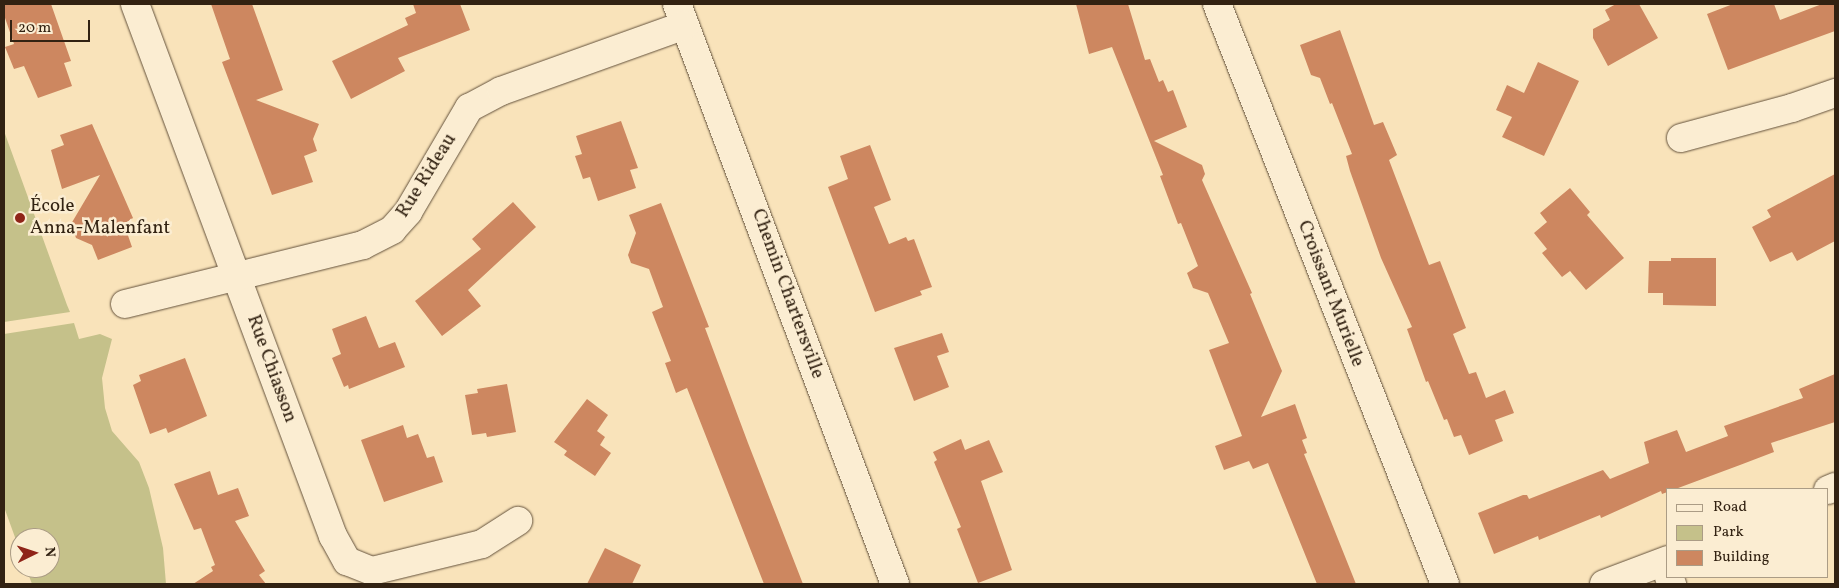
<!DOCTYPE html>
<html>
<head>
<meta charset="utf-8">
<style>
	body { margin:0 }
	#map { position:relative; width:1839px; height:588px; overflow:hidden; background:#f9e3ba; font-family:Vollkorn,serif }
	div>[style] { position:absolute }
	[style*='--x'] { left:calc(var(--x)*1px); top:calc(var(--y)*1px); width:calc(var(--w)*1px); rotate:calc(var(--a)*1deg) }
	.green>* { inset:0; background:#c5c18a }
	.building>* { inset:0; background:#cd8760 }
	.roads { filter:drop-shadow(0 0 1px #64523c) drop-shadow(0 0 1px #64523c) }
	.minor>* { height:28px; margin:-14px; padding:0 14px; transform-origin:14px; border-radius:14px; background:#fbedd2 }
	.dots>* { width:14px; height:14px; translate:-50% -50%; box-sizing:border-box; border:2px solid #fbedd2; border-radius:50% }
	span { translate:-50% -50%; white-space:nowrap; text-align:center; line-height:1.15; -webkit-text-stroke:5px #fbedd2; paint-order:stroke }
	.street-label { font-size:19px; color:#322212 }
	.poi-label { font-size:19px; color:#322212 }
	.left { translate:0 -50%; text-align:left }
	.frame { position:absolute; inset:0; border:5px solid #322212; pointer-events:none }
	.legend { position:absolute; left:1666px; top:488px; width:162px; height:90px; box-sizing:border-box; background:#fbedd2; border:1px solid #ab9c85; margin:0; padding:6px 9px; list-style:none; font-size:15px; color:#322212 }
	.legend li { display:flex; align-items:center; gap:10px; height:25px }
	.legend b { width:25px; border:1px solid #ab9c85 }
	.north { position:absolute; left:10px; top:528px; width:50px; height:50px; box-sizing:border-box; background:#fbedd2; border:1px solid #ab9c85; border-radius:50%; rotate:86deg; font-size:14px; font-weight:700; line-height:20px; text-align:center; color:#322212 }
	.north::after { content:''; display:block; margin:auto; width:18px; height:22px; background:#8f2418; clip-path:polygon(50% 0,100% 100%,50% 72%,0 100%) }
	.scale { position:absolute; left:10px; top:20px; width:80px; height:22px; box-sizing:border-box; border:2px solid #322212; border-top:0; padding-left:6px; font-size:15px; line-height:18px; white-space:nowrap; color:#322212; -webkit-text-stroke:4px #fbedd2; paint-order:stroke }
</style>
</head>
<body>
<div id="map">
	<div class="green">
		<div style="clip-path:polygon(4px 131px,67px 305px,70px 312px,4px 322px)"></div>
		<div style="clip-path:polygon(74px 323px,79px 339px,100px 334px,112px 339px,102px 378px,105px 408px,112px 431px,139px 462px,149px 488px,163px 548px,166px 584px,32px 584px,26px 568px,50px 568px,50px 538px,20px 538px,20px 551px,4px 507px,4px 334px)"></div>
	</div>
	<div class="building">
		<div style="clip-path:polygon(4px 4px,51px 4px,71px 61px,64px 63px,72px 86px,38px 98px,24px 66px,14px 69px,5px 47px,14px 44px,4px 15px)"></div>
		<div style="clip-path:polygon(211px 4px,252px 4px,283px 90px,256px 100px,319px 124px,313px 139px,317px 151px,304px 156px,313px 182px,272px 195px,222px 62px,230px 59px)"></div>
		<div style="clip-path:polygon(413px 4px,460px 4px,470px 30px,398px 58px,405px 71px,351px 99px,332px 61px,408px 25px,405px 18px,416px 13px)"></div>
		<div style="clip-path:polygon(1076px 4px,1128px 4px,1145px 60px,1150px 59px,1159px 82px,1163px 80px,1168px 92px,1173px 90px,1187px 127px,1154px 141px,1202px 165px,1205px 174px,1202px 180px,1252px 293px,1250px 294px,1282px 371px,1261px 417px,1295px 404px,1307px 438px,1302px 440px,1307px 453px,1304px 454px,1356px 584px,1317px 584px,1268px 463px,1253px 469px,1249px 461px,1224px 470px,1215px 446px,1242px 436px,1209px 350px,1229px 343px,1208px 293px,1193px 288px,1187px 273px,1198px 266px,1181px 223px,1178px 224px,1160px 176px,1163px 175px,1112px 47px,1089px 54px)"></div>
		<div style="clip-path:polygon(1616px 4px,1639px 4px,1658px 38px,1608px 66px,1593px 38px,1593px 29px,1610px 20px,1605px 10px)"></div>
		<div style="clip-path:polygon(1733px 4px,1774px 4px,1780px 20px,1822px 4px,1835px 4px,1835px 31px,1728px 70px,1707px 14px)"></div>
		<div style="clip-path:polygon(1340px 30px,1374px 125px,1383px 122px,1397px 155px,1389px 160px,1429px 265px,1440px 261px,1466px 328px,1453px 334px,1469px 374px,1476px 372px,1486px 398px,1505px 390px,1514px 413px,1495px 420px,1503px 441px,1469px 455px,1461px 435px,1454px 437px,1447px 419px,1444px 420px,1428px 381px,1426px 382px,1407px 329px,1412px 327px,1381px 258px,1350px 171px,1346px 156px,1352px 154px,1332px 103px,1330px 104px,1320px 78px,1311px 75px,1300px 45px)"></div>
		<div style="clip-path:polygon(1538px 62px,1579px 81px,1544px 156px,1502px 137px,1512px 117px,1496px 110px,1507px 85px,1524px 93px)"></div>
		<div style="clip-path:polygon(621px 121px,638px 168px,630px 170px,636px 188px,598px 201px,590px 177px,583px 179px,575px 156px,582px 154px,576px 136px)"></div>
		<div style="clip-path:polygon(92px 124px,133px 218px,124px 224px,132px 247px,98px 260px,92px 245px,76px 238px,71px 224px,100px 175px,62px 189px,51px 150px,64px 145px,60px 135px)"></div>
		<div style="clip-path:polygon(870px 145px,891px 200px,874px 207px,889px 244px,906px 237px,908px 241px,914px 239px,932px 287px,920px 291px,922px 295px,875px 312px,828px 187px,848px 179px,840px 156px)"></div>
		<div style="clip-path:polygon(1835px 174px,1835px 241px,1797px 261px,1792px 252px,1770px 262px,1752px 227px,1771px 217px,1767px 210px)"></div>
		<div style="clip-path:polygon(1570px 188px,1590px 212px,1587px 215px,1624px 258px,1586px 290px,1570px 271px,1562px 277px,1542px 253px,1547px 249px,1534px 233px,1547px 222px,1540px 213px)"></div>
		<div style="clip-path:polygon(513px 202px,536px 227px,468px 290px,481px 306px,442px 336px,415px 301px,481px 249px,472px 239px)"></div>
		<div style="clip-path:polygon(661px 203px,709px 327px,705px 328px,748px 443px,803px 584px,764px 584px,687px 388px,676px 393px,665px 363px,671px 361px,652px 312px,663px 307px,649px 269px,631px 263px,628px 255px,636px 233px,629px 215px)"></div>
		<div style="clip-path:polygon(1671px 258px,1716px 258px,1716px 306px,1663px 305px,1663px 293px,1648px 293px,1649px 261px,1671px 261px)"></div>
		<div style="clip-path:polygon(366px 316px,379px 348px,395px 342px,405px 367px,349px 389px,348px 385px,344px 387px,332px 358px,341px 354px,332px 329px)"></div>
		<div style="clip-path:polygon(942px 333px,949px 352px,937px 356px,949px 387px,914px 401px,894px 348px)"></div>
		<div style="clip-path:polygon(185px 358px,207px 416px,168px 433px,166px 428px,150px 434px,133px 385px,141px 381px,139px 375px)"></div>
		<div style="clip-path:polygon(1835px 374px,1835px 422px,1771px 443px,1774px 452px,1740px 465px,1662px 494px,1661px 491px,1601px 518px,1600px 515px,1539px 540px,1538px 536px,1494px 554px,1478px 513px,1523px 495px,1527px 495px,1529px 499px,1603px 470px,1610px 479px,1649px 463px,1644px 442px,1677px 430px,1686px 452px,1728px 436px,1724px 426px,1803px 398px,1799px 389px)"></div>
		<div style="clip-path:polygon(507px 384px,516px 432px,487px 437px,486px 433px,472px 435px,465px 395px,478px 393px,477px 389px)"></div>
		<div style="clip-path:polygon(587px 399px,608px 415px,597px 431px,605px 437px,600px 445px,611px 453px,595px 476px,564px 455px,567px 451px,554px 442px)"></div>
		<div style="clip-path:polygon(403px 425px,407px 438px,418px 434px,427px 458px,434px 456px,443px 482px,384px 502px,361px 440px)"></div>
		<div style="clip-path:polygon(961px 439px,965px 450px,989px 440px,1003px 472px,981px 481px,1012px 570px,978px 583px,957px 529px,961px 527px,934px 462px,937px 460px,933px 452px)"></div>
		<div style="clip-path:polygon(210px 471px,218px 495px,238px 488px,249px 516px,235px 521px,265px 571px,259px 575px,266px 584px,193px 584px,213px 571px,211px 567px,215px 565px,201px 528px,194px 530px,174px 484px)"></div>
		<div style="clip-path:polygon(605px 548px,641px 565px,632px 584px,587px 584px)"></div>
	</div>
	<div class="roads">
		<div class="minor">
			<div style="--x:135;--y:4;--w:568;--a:69.59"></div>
			<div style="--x:333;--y:536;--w:29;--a:61"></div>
			<div style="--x:347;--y:561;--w:27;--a:22"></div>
			<div style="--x:372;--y:571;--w:113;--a:-13.8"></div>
			<div style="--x:482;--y:544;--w:43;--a:-32.6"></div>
			<div style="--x:677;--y:4;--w:620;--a:69.4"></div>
			<div style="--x:1217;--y:4;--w:623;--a:68.54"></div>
			<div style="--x:1681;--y:138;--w:115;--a:-15.1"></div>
			<div style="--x:1792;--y:108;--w:46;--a:-19.2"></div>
			<div style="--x:125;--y:304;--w:245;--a:-13.9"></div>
			<div style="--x:363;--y:245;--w:33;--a:-27"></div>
			<div style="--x:392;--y:230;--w:24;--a:-48"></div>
			<div style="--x:408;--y:212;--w:121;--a:-59.6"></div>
			<div style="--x:469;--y:108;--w:36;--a:-28"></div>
			<div style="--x:501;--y:91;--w:195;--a:-19.7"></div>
			<div style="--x:1828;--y:490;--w:8;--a:-23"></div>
			<div style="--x:1669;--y:577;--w:8;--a:67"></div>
			<div style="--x:1604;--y:584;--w:68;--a:-20.6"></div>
		</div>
	</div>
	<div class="dots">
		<div style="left:20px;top:218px;background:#8f2418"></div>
	</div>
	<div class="street-label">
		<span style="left:427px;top:176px;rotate:-58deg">Rue Rideau</span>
		<span style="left:787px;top:294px;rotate:70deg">Chemin Chartersville</span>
		<span style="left:1330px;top:294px;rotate:69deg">Croissant Murielle</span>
		<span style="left:271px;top:369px;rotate:70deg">Rue Chiasson</span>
	</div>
	<div class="poi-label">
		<span class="left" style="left:30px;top:218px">École<br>Anna-Malenfant</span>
	</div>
	<div class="frame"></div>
	<ul class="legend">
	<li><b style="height:6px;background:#fbedd2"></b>Road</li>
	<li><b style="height:14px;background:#c5c18a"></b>Park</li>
	<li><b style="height:14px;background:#cd8760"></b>Building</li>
	</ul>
	<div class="north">N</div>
	<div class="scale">20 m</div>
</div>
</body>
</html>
